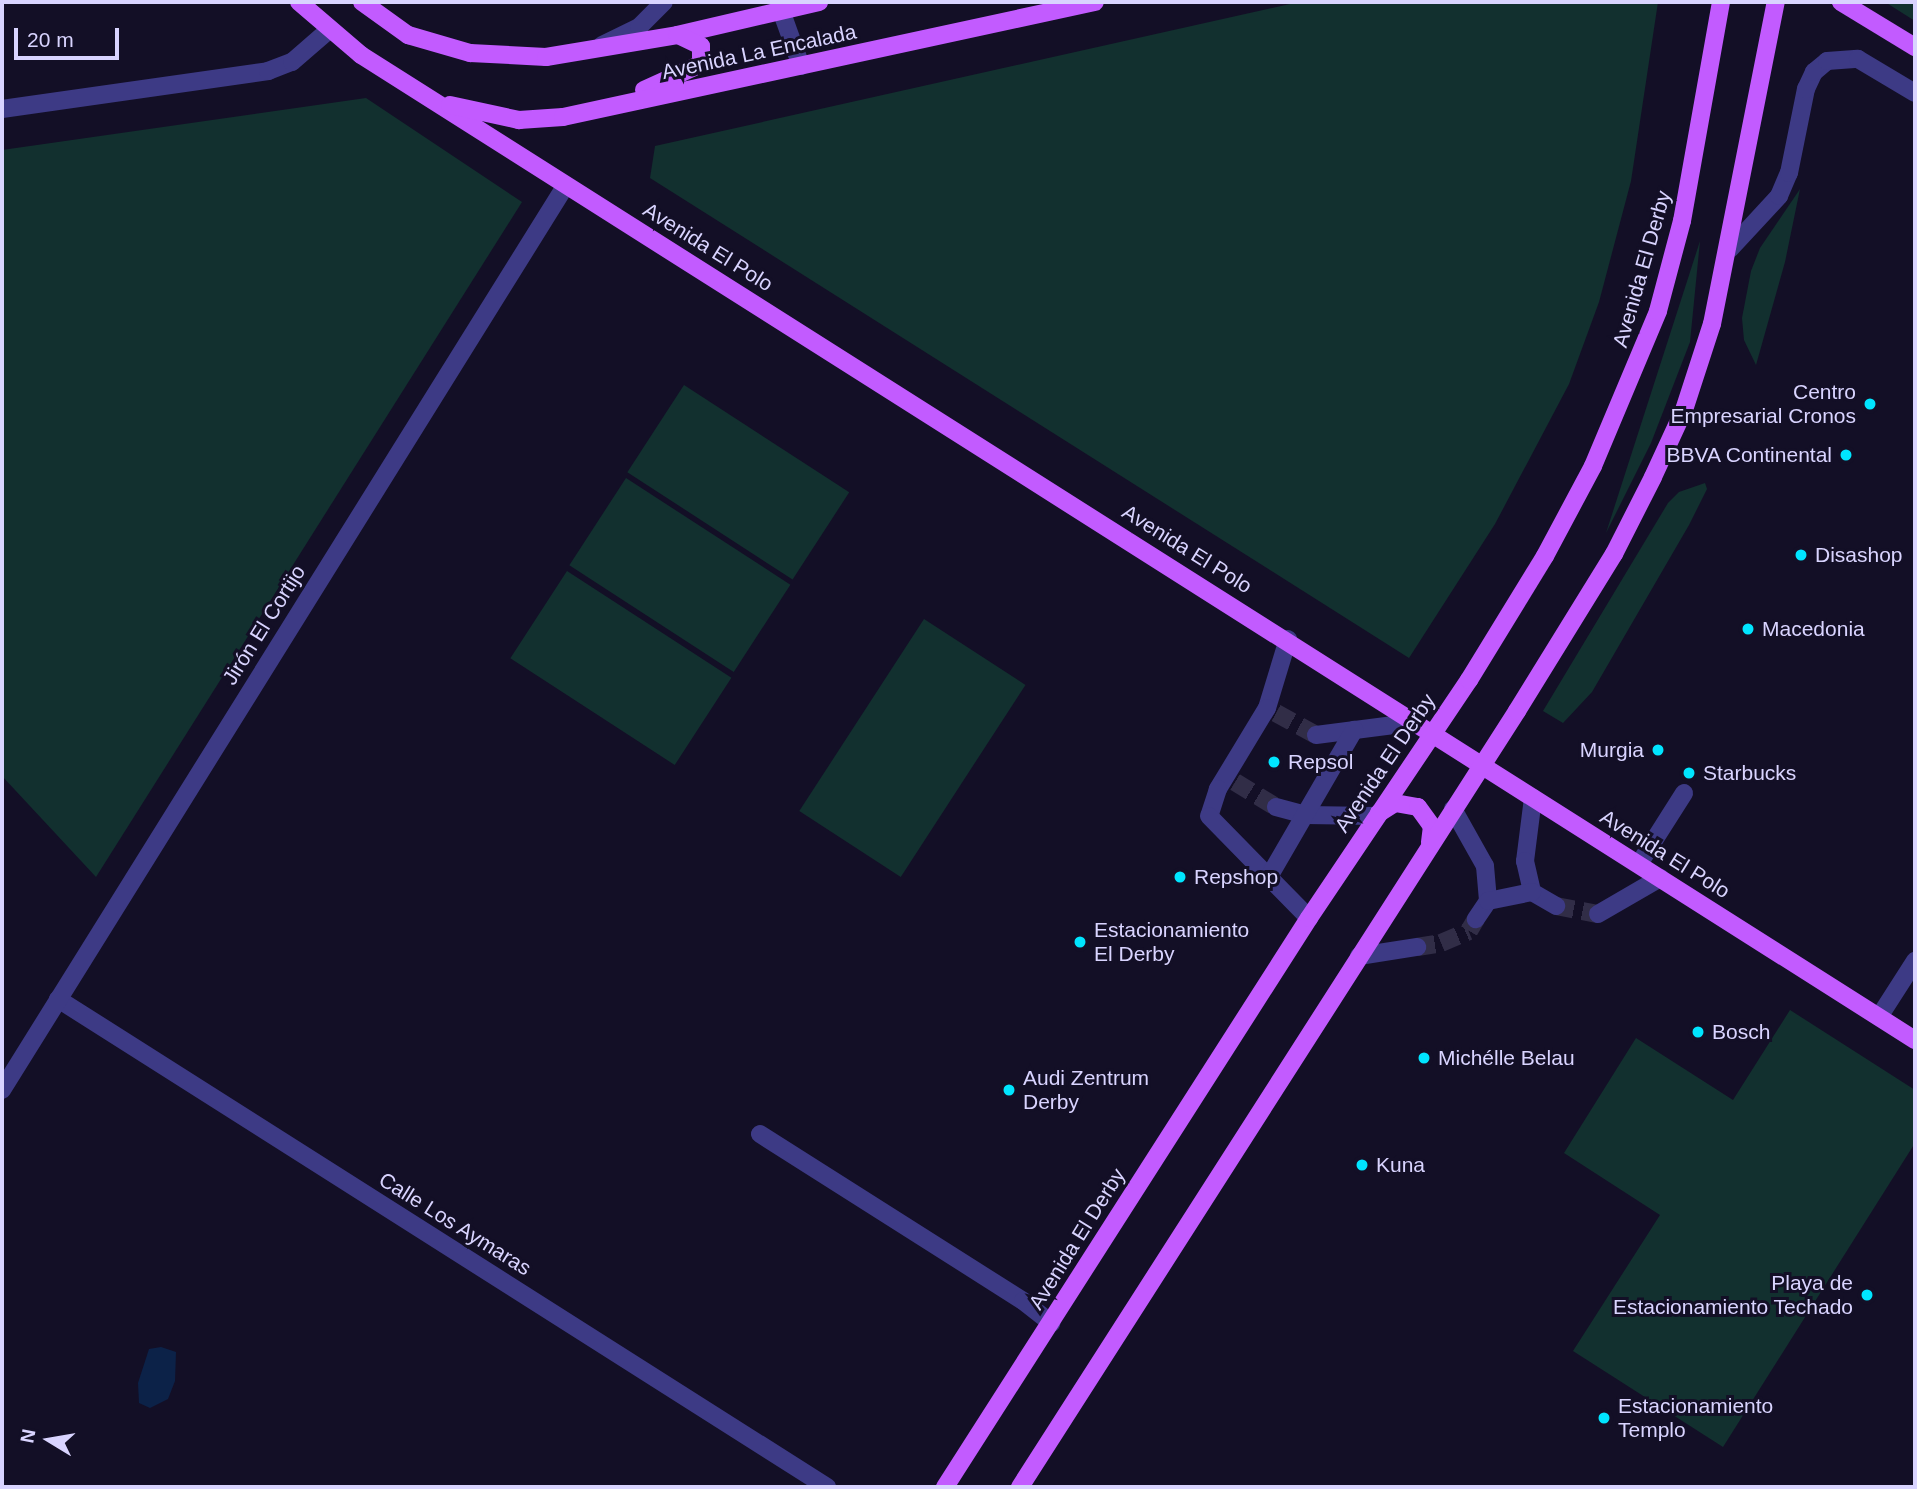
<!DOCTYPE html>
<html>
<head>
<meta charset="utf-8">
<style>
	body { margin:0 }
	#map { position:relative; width:1917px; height:1489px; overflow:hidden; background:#130f26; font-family:Helvetica,sans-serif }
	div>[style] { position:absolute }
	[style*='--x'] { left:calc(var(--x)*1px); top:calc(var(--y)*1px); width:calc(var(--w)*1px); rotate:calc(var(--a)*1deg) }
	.green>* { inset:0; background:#12302f; transform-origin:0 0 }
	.water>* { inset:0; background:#0c2248 }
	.minor-tunnel>* { height:18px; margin-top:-9px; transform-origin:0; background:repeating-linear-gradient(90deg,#312d47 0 18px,transparent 0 27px) }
	.minor>* { height:18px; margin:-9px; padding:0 9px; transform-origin:9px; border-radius:9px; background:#3d3a85 }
	.major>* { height:18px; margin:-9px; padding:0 9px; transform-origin:9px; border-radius:9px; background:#c25bff }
	.dots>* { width:19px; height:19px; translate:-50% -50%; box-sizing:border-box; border:4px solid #130f26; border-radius:50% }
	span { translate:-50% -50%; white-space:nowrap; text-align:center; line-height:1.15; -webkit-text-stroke:6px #130f26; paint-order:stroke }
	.street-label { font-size:21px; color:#d9d4ff }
	.poi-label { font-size:21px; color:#d9d4ff }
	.right { translate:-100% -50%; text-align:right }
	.left { translate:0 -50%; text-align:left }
	.frame { position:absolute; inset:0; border:4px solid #d9d4ff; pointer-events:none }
	.north { position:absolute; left:14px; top:1405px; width:70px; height:70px; -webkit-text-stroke:5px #130f26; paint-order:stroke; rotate:281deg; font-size:19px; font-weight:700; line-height:28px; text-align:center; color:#d9d4ff }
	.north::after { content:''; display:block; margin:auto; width:24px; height:32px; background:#d9d4ff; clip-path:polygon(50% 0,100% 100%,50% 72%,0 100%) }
	.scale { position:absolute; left:14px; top:28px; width:105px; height:32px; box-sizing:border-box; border:4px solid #d9d4ff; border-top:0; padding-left:9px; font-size:21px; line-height:24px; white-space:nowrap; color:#d9d4ff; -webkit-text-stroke:5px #130f26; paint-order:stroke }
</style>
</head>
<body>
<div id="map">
	<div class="green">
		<div style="clip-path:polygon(1299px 2px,1658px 2px,1631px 181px,1599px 302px,1569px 384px,1495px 524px,1409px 658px,650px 178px,655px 146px)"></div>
		<div style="clip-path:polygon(1885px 2px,1915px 2px,1915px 21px)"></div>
		<div style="clip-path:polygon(366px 98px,522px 202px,96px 877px,2px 776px,2px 150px)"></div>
		<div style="clip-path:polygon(1800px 189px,1785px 262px,1756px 365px,1744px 340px,1742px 318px,1751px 271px,1760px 248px)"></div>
		<div style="clip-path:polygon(1700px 241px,1690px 342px,1651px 443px,1606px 533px)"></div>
		<div style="left:684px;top:385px;width:197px;height:104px;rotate:33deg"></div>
		<div style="left:626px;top:478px;width:196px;height:104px;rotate:33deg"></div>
		<div style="clip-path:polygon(1705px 483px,1707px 489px,1689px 525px,1592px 692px,1563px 723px,1543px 711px,1668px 503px,1679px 492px)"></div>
		<div style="left:567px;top:571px;width:196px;height:104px;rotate:33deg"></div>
		<div style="left:924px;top:619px;width:121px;height:229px;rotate:33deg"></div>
		<div style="clip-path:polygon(1790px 1010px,1915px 1090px,1915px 1143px,1723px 1447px,1573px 1351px,1660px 1215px,1564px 1153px,1636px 1038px,1733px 1100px)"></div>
	</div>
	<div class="water">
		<div style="clip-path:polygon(161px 1347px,176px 1352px,175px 1381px,168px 1399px,150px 1408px,139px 1403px,138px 1383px,149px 1349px)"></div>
	</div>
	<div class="minor-tunnel">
		<div style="--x:1276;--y:713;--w:46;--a:28.8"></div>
		<div style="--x:1235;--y:782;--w:48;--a:31.4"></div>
		<div style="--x:1556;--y:906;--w:43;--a:10.8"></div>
		<div style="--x:1417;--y:947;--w:24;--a:-9"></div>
		<div style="--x:1441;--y:943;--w:30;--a:-23"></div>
		<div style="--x:1469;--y:931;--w:14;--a:-60"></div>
	</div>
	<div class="minor">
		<div style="--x:778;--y:2;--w:68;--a:70.2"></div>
		<div style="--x:602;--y:45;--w:41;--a:-25.9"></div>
		<div style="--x:639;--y:27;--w:35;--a:-45"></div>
		<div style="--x:2;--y:109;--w:269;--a:-8.1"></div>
		<div style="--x:268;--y:71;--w:26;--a:-21"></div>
		<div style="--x:292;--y:62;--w:49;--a:-40.9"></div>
		<div style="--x:1730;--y:249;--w:72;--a:-47.2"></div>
		<div style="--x:1779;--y:196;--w:25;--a:-67"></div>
		<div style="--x:1789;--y:173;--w:86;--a:-78.6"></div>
		<div style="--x:1806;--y:89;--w:19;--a:-65"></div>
		<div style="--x:1814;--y:72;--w:17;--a:-40"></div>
		<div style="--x:1827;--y:61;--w:31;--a:-4"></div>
		<div style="--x:1858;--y:59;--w:66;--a:30.8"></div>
		<div style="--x:1288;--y:639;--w:72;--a:106.9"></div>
		<div style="--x:1267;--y:708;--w:95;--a:121.2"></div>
		<div style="--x:1218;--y:789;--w:28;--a:108"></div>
		<div style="--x:1209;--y:816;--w:143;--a:45.6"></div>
		<div style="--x:1316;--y:735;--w:102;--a:-7.3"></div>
		<div style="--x:1533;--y:798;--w:64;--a:97.2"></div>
		<div style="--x:1525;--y:861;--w:32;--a:77"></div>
		<div style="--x:1532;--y:892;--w:28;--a:30"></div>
		<div style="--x:1276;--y:807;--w:30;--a:15"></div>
		<div style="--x:1305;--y:815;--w:71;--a:0.8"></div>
		<div style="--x:1453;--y:809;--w:65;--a:60.7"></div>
		<div style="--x:1485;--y:866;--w:35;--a:85"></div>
		<div style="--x:1488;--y:901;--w:22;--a:124"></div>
		<div style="--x:1639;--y:864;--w:84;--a:-57.6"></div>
		<div style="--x:1270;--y:875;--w:168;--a:-59.9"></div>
		<div style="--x:1488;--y:901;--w:45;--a:-11.6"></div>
		<div style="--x:1598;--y:914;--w:72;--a:-30.1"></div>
		<div style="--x:1359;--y:956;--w:59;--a:-8.8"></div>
		<div style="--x:58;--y:999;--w:911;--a:32.4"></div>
		<div style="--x:1879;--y:1017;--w:67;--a:-57.3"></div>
		<div style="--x:2;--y:1090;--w:1066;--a:-58.07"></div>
		<div style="--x:760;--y:1134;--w:312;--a:32.4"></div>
		<div style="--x:1023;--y:1301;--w:36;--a:38"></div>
	</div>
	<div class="major">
		<div style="--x:299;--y:2;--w:82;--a:40.5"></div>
		<div style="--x:361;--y:55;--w:1840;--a:32.37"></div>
		<div style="--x:362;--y:2;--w:57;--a:35.7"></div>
		<div style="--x:408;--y:35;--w:65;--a:16.2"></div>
		<div style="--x:470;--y:53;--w:76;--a:3"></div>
		<div style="--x:546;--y:57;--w:133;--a:-9.5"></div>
		<div style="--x:677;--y:35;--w:146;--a:-13.1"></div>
		<div style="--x:1841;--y:2;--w:87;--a:31.3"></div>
		<div style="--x:644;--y:90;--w:63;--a:-24.5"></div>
		<div style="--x:701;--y:64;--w:18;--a:-90"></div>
		<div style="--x:701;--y:46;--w:25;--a:-154"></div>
		<div style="--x:450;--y:105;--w:71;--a:12.3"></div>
		<div style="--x:519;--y:120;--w:44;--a:-3.9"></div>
		<div style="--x:563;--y:117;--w:544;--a:-12.2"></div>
		<div style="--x:1379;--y:813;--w:19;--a:-32"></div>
		<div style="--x:1395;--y:803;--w:23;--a:10"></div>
		<div style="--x:1418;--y:807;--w:24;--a:54"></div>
		<div style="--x:1432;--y:826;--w:17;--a:97"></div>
		<div style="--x:945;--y:1487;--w:675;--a:-57.39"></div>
		<div style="--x:1309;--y:918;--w:287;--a:-56.1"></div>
		<div style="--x:1469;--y:680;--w:145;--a:-58.5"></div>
		<div style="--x:1545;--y:556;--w:102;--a:-61.9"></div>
		<div style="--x:1593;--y:466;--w:168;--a:-67.2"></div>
		<div style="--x:1658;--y:311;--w:93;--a:-75.1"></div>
		<div style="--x:1682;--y:221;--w:222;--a:-79.9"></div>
		<div style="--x:1020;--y:1487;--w:922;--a:-57.36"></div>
		<div style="--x:1517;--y:711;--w:185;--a:-58.3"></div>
		<div style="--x:1614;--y:554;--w:86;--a:-63.1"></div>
		<div style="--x:1653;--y:477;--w:74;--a:-65.2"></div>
		<div style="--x:1684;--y:410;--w:90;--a:-72"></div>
		<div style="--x:1712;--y:324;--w:328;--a:-78.8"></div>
	</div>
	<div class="dots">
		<div style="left:1870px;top:404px;background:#00e5ff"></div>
		<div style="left:1846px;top:455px;background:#00e5ff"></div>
		<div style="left:1801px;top:555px;background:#00e5ff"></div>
		<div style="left:1748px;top:629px;background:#00e5ff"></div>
		<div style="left:1658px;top:750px;background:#00e5ff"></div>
		<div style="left:1274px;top:762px;background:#00e5ff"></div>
		<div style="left:1689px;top:773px;background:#00e5ff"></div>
		<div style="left:1180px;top:877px;background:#00e5ff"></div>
		<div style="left:1080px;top:942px;background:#00e5ff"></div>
		<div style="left:1698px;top:1032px;background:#00e5ff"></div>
		<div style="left:1424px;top:1058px;background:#00e5ff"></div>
		<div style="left:1009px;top:1090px;background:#00e5ff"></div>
		<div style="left:1362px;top:1165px;background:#00e5ff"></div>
		<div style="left:1867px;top:1295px;background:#00e5ff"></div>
		<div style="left:1604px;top:1418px;background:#00e5ff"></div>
	</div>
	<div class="street-label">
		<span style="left:759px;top:52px;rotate:-12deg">Avenida La Encalada</span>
		<span style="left:708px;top:247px;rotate:32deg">Avenida El Polo</span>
		<span style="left:1642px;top:269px;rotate:-74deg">Avenida El Derby</span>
		<span style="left:1187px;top:549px;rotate:32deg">Avenida El Polo</span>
		<span style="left:264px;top:625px;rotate:-58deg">Jirón El Cortijo</span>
		<span style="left:1385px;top:763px;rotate:-56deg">Avenida El Derby</span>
		<span style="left:1665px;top:854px;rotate:32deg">Avenida El Polo</span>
		<span style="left:455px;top:1224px;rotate:32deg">Calle Los Aymaras</span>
		<span style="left:1077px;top:1239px;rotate:-58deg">Avenida El Derby</span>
	</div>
	<div class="poi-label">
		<span class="right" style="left:1856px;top:404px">Centro<br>Empresarial Cronos</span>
		<span class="right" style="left:1832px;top:455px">BBVA Continental</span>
		<span class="left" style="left:1815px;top:555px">Disashop</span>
		<span class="left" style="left:1762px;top:629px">Macedonia</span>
		<span class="right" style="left:1644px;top:750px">Murgia</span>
		<span class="left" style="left:1288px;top:762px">Repsol</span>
		<span class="left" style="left:1703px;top:773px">Starbucks</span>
		<span class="left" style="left:1194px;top:877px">Repshop</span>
		<span class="left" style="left:1094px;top:942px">Estacionamiento<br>El Derby</span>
		<span class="left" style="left:1712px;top:1032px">Bosch</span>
		<span class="left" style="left:1438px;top:1058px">Michélle Belau</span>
		<span class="left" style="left:1023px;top:1090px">Audi Zentrum<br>Derby</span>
		<span class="left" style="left:1376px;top:1165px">Kuna</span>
		<span class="right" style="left:1853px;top:1295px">Playa de<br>Estacionamiento Techado</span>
		<span class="left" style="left:1618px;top:1418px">Estacionamiento<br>Templo</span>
	</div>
	<div class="frame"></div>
	<div class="north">N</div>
	<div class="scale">20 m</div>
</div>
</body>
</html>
